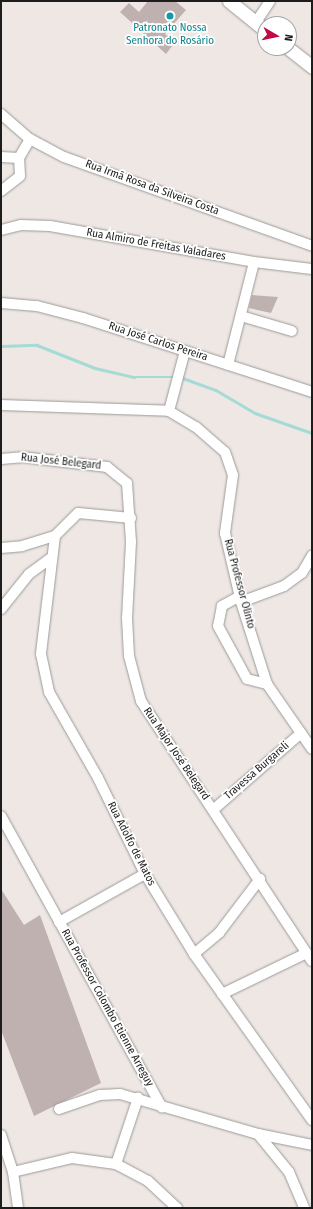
<!DOCTYPE html>
<html>
<head>
<meta charset="utf-8">
<style>
	body { margin:0 }
	#map { position:relative; width:313px; height:1209px; overflow:hidden; background:#eee7e3; font-family:"Fira Sans Condensed",sans-serif }
	div>[style] { position:absolute }
	[style*='--x'] { left:calc(var(--x)*1px); top:calc(var(--y)*1px); width:calc(var(--w)*1px); rotate:calc(var(--a)*1deg) }
	.stream>* { height:2.5px; margin:-1.25px; padding:0 1.25px; transform-origin:1.25px; border-radius:1.25px; background:#a5dad5 }
	.building>* { inset:0; background:#beb1af }
	.roads { filter:drop-shadow(0 0 1px #9a9a9a) drop-shadow(0 0 1px #9a9a9a) }
	.minor>* { height:10px; margin:-5px; padding:0 5px; transform-origin:5px; border-radius:5px; background:#fff }
	.tertiary>* { height:13px; margin:-6.5px; padding:0 6.5px; transform-origin:6.5px; border-radius:6.5px; background:#fff }
	.dots>* { width:11px; height:11px; translate:-50% -50%; box-sizing:border-box; border:2px solid #fff; border-radius:50% }
	span { translate:-50% -50%; white-space:nowrap; text-align:center; line-height:1.15; -webkit-text-stroke:3.5px #fff; paint-order:stroke }
	.culture-label { font-size:11px; color:#0d838f }
	.street-label { font-size:11px; color:#1d1d1d }
	.frame { position:absolute; inset:0; border:2px solid #1d1d1d; pointer-events:none }
	.north { position:absolute; left:257px; top:16px; width:40px; height:40px; box-sizing:border-box; background:#fff; border:1px solid #a5a5a5; border-radius:50%; rotate:99deg; font-size:11px; font-weight:700; line-height:16px; text-align:center; color:#1d1d1d }
	.north::after { content:''; display:block; margin:auto; width:14px; height:18px; background:#c10944; clip-path:polygon(50% 0,100% 100%,50% 72%,0 100%) }
</style>
</head>
<body>
<div id="map">
	<div class="stream">
		<div style="--x:1;--y:346;--w:36;--a:-2"></div>
		<div style="--x:37;--y:345;--w:62;--a:21.6"></div>
		<div style="--x:95;--y:368;--w:40;--a:13"></div>
		<div style="--x:134;--y:377;--w:41;--a:0"></div>
		<div style="--x:180;--y:377;--w:38;--a:20"></div>
		<div style="--x:216;--y:390;--w:45;--a:30.5"></div>
		<div style="--x:255;--y:413;--w:60;--a:19.3"></div>
	</div>
	<div class="building">
		<div style="clip-path:polygon(148px 1px,175px 1px,186px 10px,165px 34px,175px 42px,166px 54px,120px 12px,129px 3px,139px 12px)"></div>
		<div style="clip-path:polygon(252px 295px,278px 297px,271px 313px,249px 308px)"></div>
		<div style="clip-path:polygon(1px 889px,24px 925px,40px 915px,101px 1083px,34px 1116px,1px 1030px)"></div>
	</div>
	<div class="roads">
		<div class="minor">
			<div style="--x:256;--y:22;--w:25;--a:-56"></div>
			<div style="--x:1;--y:114;--w:38;--a:41"></div>
			<div style="--x:30;--y:139;--w:38;--a:28"></div>
			<div style="--x:64;--y:157;--w:263;--a:19.7"></div>
			<div style="--x:1;--y:157;--w:18;--a:3"></div>
			<div style="--x:1;--y:191;--w:24;--a:-38"></div>
			<div style="--x:20;--y:176;--w:18;--a:-93"></div>
			<div style="--x:19;--y:158;--w:22;--a:-60"></div>
			<div style="--x:1;--y:230;--w:21;--a:-14"></div>
			<div style="--x:21;--y:225;--w:29;--a:2"></div>
			<div style="--x:50;--y:226;--w:207;--a:10"></div>
			<div style="--x:254;--y:262;--w:58;--a:6.9"></div>
			<div style="--x:1;--y:303;--w:36;--a:5"></div>
			<div style="--x:37;--y:306;--w:48;--a:14.6"></div>
			<div style="--x:83;--y:318;--w:241;--a:17.9"></div>
			<div style="--x:241;--y:316;--w:53;--a:16.4"></div>
			<div style="--x:228;--y:365;--w:106;--a:-75.8"></div>
			<div style="--x:1;--y:405;--w:168;--a:2"></div>
			<div style="--x:169;--y:411;--w:31;--a:31"></div>
			<div style="--x:196;--y:427;--w:38;--a:41"></div>
			<div style="--x:225;--y:452;--w:24;--a:71"></div>
			<div style="--x:233;--y:475;--w:59;--a:97.9"></div>
			<div style="--x:225;--y:533;--w:71;--a:76.9"></div>
			<div style="--x:241;--y:602;--w:86;--a:72.4"></div>
			<div style="--x:267;--y:684;--w:79;--a:55.3"></div>
			<div style="--x:169;--y:411;--w:62;--a:-75.1"></div>
			<div style="--x:1;--y:459;--w:21;--a:-5"></div>
			<div style="--x:22;--y:457;--w:86;--a:6.7"></div>
			<div style="--x:107;--y:467;--w:26;--a:39"></div>
			<div style="--x:127;--y:483;--w:59;--a:86.1"></div>
			<div style="--x:131;--y:542;--w:76;--a:93"></div>
			<div style="--x:127;--y:618;--w:38;--a:87"></div>
			<div style="--x:129;--y:656;--w:47;--a:75.1"></div>
			<div style="--x:141;--y:701;--w:311;--a:56.7"></div>
			<div style="--x:131;--y:518;--w:53;--a:-174.6"></div>
			<div style="--x:78;--y:513;--w:33;--a:135"></div>
			<div style="--x:55;--y:536;--w:119;--a:96.8"></div>
			<div style="--x:41;--y:654;--w:39;--a:78"></div>
			<div style="--x:49;--y:692;--w:99;--a:60.3"></div>
			<div style="--x:98;--y:778;--w:107;--a:63.9"></div>
			<div style="--x:145;--y:874;--w:94;--a:58.5"></div>
			<div style="--x:194;--y:954;--w:204;--a:54.6"></div>
			<div style="--x:1;--y:548;--w:21;--a:-5"></div>
			<div style="--x:22;--y:546;--w:34;--a:-17"></div>
			<div style="--x:240;--y:596;--w:21;--a:151"></div>
			<div style="--x:222;--y:606;--w:20;--a:101"></div>
			<div style="--x:218;--y:626;--w:60;--a:61.3"></div>
			<div style="--x:247;--y:679;--w:21;--a:14"></div>
			<div style="--x:241;--y:602;--w:46;--a:-20.4"></div>
			<div style="--x:284;--y:586;--w:22;--a:-36"></div>
			<div style="--x:302;--y:573;--w:20;--a:-60"></div>
			<div style="--x:1;--y:609;--w:45;--a:-51.3"></div>
			<div style="--x:29;--y:574;--w:27;--a:-36"></div>
			<div style="--x:213;--y:810;--w:117;--a:-41.2"></div>
			<div style="--x:1;--y:816;--w:333;--a:61.1"></div>
			<div style="--x:59;--y:922;--w:98;--a:-29.2"></div>
			<div style="--x:194;--y:954;--w:33;--a:-40"></div>
			<div style="--x:219;--y:933;--w:68;--a:-52.8"></div>
			<div style="--x:222;--y:994;--w:94;--a:-25.8"></div>
			<div style="--x:59;--y:1109;--w:43;--a:-18.9"></div>
			<div style="--x:100;--y:1095;--w:20;--a:-3"></div>
			<div style="--x:120;--y:1094;--w:144;--a:16.2"></div>
			<div style="--x:258;--y:1134;--w:55;--a:11.5"></div>
			<div style="--x:258;--y:1134;--w:49;--a:50.8"></div>
			<div style="--x:289;--y:1172;--w:39;--a:67"></div>
			<div style="--x:1;--y:1135;--w:39;--a:72"></div>
			<div style="--x:13;--y:1172;--w:36;--a:82"></div>
			<div style="--x:116;--y:1164;--w:70;--a:-71.6"></div>
			<div style="--x:13;--y:1172;--w:61;--a:-13.3"></div>
			<div style="--x:72;--y:1158;--w:44;--a:7.8"></div>
			<div style="--x:116;--y:1164;--w:36;--a:28"></div>
			<div style="--x:148;--y:1181;--w:40;--a:43"></div>
		</div>
		<div class="tertiary">
			<div style="--x:229;--y:1;--w:46;--a:38.9"></div>
			<div style="--x:288;--y:48;--w:31;--a:38"></div>
		</div>
	</div>
	<div class="dots">
		<div style="left:170px;top:16px;background:#0f9aa8"></div>
	</div>
	<div class="culture-label">
		<span style="left:170px;top:35px">Patronato Nossa<br>Senhora do Rosário</span>
	</div>
	<div class="street-label">
		<span style="left:152px;top:188px;rotate:20deg">Rua Irmã Rosa da Silveira Costa</span>
		<span style="left:156px;top:245px;rotate:10deg">Rua Almiro de Freitas Valadares</span>
		<span style="left:158px;top:342px;rotate:18deg">Rua José Carlos Pereira</span>
		<span style="left:61px;top:462px;rotate:6deg">Rua José Belegard</span>
		<span style="left:239px;top:584px;rotate:75deg">Rua Professor Olinto</span>
		<span style="left:176px;top:754px;rotate:56deg">Rua Major José Belegard</span>
		<span style="left:257px;top:771px;rotate:-41deg">Travessa Burgareli</span>
		<span style="left:131px;top:844px;rotate:63deg">Rua Adolfo de Matos</span>
		<span style="left:107px;top:1008px;rotate:61deg">Rua Professor Colombo Etienne Arreguy</span>
	</div>
	<div class="frame"></div>
	<div class="north">N</div>
</div>
</body>
</html>
